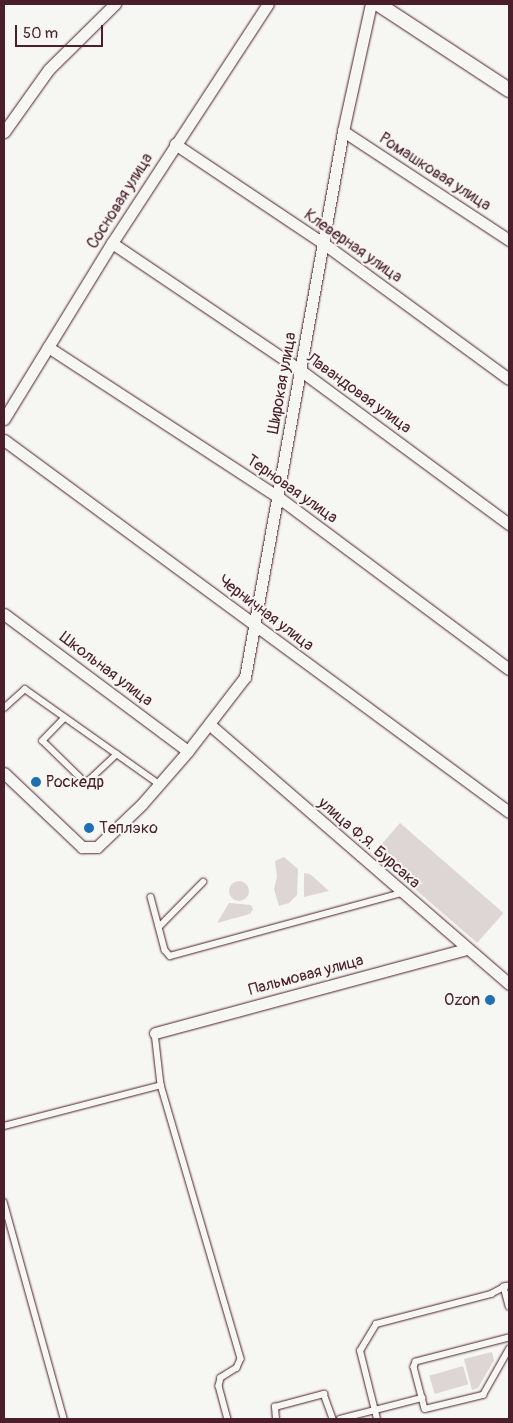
<!DOCTYPE html>
<html>
<head>
<meta charset="utf-8">
<style>
	body { margin:0 }
	#map { position:relative; width:513px; height:1423px; overflow:hidden; background:#f6f6f2; font-family:Pangolin,sans-serif }
	div>[style] { position:absolute }
	[style*='--x'] { left:calc(var(--x)*1px); top:calc(var(--y)*1px); width:calc(var(--w)*1px); rotate:calc(var(--a)*1deg) }
	.green>* { inset:0; background:#ddd6d5; transform-origin:0 0 }
	.round { border-radius:50% }
	.roads { filter:drop-shadow(0 0 1px #4a1f2b) drop-shadow(0 0 1px #4a1f2b) }
	.service>* { height:5.5px; margin:-2.75px; padding:0 2.75px; transform-origin:2.75px; border-radius:2.75px; background:#f6f6f2 }
	.minor>* { height:11px; margin:-5.5px; padding:0 5.5px; transform-origin:5.5px; border-radius:5.5px; background:#f6f6f2 }
	.tertiary>* { height:14px; margin:-7px; padding:0 7px; transform-origin:7px; border-radius:7px; background:#f6f6f2 }
	.dots>* { width:14px; height:14px; translate:-50% -50%; box-sizing:border-box; border:2px solid #f6f6f2; border-radius:50% }
	span { translate:-50% -50%; white-space:nowrap; text-align:center; line-height:1.15; -webkit-text-stroke:4px #f6f6f2; paint-order:stroke }
	.street-label { font-size:16px; color:#4a1f2b }
	.poi-label { font-size:16px; color:#4a1f2b }
	.left { translate:0 -50%; text-align:left }
	.right { translate:-100% -50%; text-align:right }
	.frame { position:absolute; inset:0; border:5px solid #4a1f2b; pointer-events:none }
	.scale { position:absolute; left:15px; top:25px; width:88px; height:22px; box-sizing:border-box; border:2px solid #4a1f2b; border-top:0; padding-left:6px; font-size:15px; line-height:18px; white-space:nowrap; color:#4a1f2b; -webkit-text-stroke:4px #f6f6f2; paint-order:stroke }
</style>
</head>
<body>
<div id="map">
	<div class="green">
		<div style="left:400px;top:823px;width:137px;height:40px;rotate:41deg"></div>
		<div style="clip-path:polygon(284px 857px,298px 869px,297px 895px,289px 903px,279px 906px,274px 889px,277px 877px,275px 861px)"></div>
		<div style="clip-path:polygon(304px 873px,310px 874px,329px 891px,304px 897px)"></div>
		<div class="round" style="left:229px;top:881px;width:20px;height:20px"></div>
		<div style="clip-path:polygon(229px 903px,251px 905px,253px 909px,250px 914px,217px 923px)"></div>
		<div style="clip-path:polygon(492px 1352px,494px 1360px,478px 1388px,472px 1390px,464px 1359px)"></div>
		<div style="left:463px;top:1366px;width:19px;height:35px;rotate:74deg"></div>
	</div>
	<div class="roads">
		<div class="service">
			<div style="--x:4;--y:708;--w:28;--a:-42"></div>
			<div style="--x:25;--y:689;--w:164;--a:35.3"></div>
			<div style="--x:65;--y:718;--w:32;--a:134"></div>
			<div style="--x:43;--y:741;--w:60;--a:44.3"></div>
			<div style="--x:86;--y:783;--w:42;--a:-43.1"></div>
			<div style="--x:151;--y:897;--w:55;--a:75.2"></div>
			<div style="--x:165;--y:950;--w:8;--a:50"></div>
			<div style="--x:170;--y:956;--w:240;--a:-15.2"></div>
			<div style="--x:159;--y:927;--w:63;--a:-45.6"></div>
			<div style="--x:155;--y:1033;--w:52;--a:83.4"></div>
			<div style="--x:4;--y:1126;--w:162;--a:-14.6"></div>
			<div style="--x:161;--y:1085;--w:285;--a:73.7"></div>
			<div style="--x:241;--y:1359;--w:10;--a:114"></div>
			<div style="--x:237;--y:1368;--w:19;--a:148"></div>
			<div style="--x:221;--y:1378;--w:8;--a:104"></div>
			<div style="--x:219;--y:1386;--w:34;--a:75"></div>
			<div style="--x:4;--y:1202;--w:225;--a:74.5"></div>
			<div style="--x:509;--y:1286;--w:5;--a:169"></div>
			<div style="--x:504;--y:1287;--w:20;--a:75"></div>
			<div style="--x:509;--y:1338;--w:96;--a:165.5"></div>
			<div style="--x:416;--y:1362;--w:5;--a:112"></div>
			<div style="--x:414;--y:1367;--w:43;--a:75.3"></div>
			<div style="--x:425;--y:1409;--w:60;--a:-13.6"></div>
			<div style="--x:483;--y:1395;--w:53;--a:-60.5"></div>
			<div style="--x:276;--y:1419;--w:12;--a:-95"></div>
			<div style="--x:275;--y:1407;--w:51;--a:-14.9"></div>
			<div style="--x:324;--y:1394;--w:27;--a:70"></div>
			<div style="--x:340;--y:1419;--w:85;--a:-14.4"></div>
			<div style="--x:377;--y:1419;--w:70;--a:-104"></div>
			<div style="--x:360;--y:1351;--w:31;--a:-59"></div>
			<div style="--x:376;--y:1324;--w:119;--a:-14.6"></div>
			<div style="--x:491;--y:1294;--w:15;--a:-28"></div>
		</div>
		<div class="minor">
			<div style="--x:343;--y:131;--w:199;--a:33.3"></div>
			<div style="--x:4;--y:132;--w:77;--a:-54.5"></div>
			<div style="--x:49;--y:69;--w:93;--a:-44.6"></div>
			<div style="--x:175;--y:144;--w:178;--a:33.8"></div>
			<div style="--x:323;--y:243;--w:230;--a:36.2"></div>
			<div style="--x:112;--y:243;--w:227;--a:34"></div>
			<div style="--x:300;--y:370;--w:260;--a:36.4"></div>
			<div style="--x:48;--y:347;--w:275;--a:33.1"></div>
			<div style="--x:278;--y:497;--w:288;--a:36.7"></div>
			<div style="--x:4;--y:419;--w:206;--a:-58.5"></div>
			<div style="--x:112;--y:243;--w:285;--a:-56.9"></div>
			<div style="--x:4;--y:440;--w:627;--a:36.38"></div>
			<div style="--x:4;--y:614;--w:229;--a:36.7"></div>
			<div style="--x:209;--y:724;--w:397;--a:40.9"></div>
			<div style="--x:4;--y:773;--w:108;--a:43.5"></div>
			<div style="--x:82;--y:847;--w:15;--a:0"></div>
			<div style="--x:97;--y:847;--w:62;--a:-43.7"></div>
			<div style="--x:142;--y:804;--w:70;--a:-49"></div>
			<div style="--x:188;--y:751;--w:93;--a:-52.4"></div>
			<div style="--x:245;--y:677;--w:555;--a:-79.82"></div>
			<div style="--x:343;--y:131;--w:130;--a:-77.6"></div>
			<div style="--x:155;--y:1033;--w:322;--a:-15.1"></div>
		</div>
		<div class="tertiary">
			<div style="--x:378;--y:4;--w:157;--a:33.3"></div>
		</div>
	</div>
	<div class="dots">
		<div style="left:36px;top:782px;background:#1f6fb2"></div>
		<div style="left:89px;top:828px;background:#1f6fb2"></div>
		<div style="left:490px;top:1000px;background:#1f6fb2"></div>
	</div>
	<div class="street-label">
		<span style="left:435px;top:172px;rotate:33deg">Ромашковая улица</span>
		<span style="left:120px;top:201px;rotate:-58deg">Сосновая улица</span>
		<span style="left:353px;top:246px;rotate:35deg">Клеверная улица</span>
		<span style="left:282px;top:383px;rotate:-80deg">Широкая улица</span>
		<span style="left:359px;top:393px;rotate:36deg">Лавандовая улица</span>
		<span style="left:292px;top:489px;rotate:35deg">Терновая улица</span>
		<span style="left:266px;top:613px;rotate:37deg">Черничная улица</span>
		<span style="left:106px;top:669px;rotate:37deg">Школьная улица</span>
		<span style="left:369px;top:843px;rotate:41deg">улица Ф.Я. Бурсака</span>
		<span style="left:306px;top:975px;rotate:-15deg">Пальмовая улица</span>
	</div>
	<div class="poi-label">
		<span class="left" style="left:46px;top:782px">Роскедр</span>
		<span class="left" style="left:99px;top:828px">Теплэко</span>
		<span class="right" style="left:480px;top:1000px">Ozon</span>
	</div>
	<div class="frame"></div>
	<div class="scale">50 m</div>
</div>
</body>
</html>
